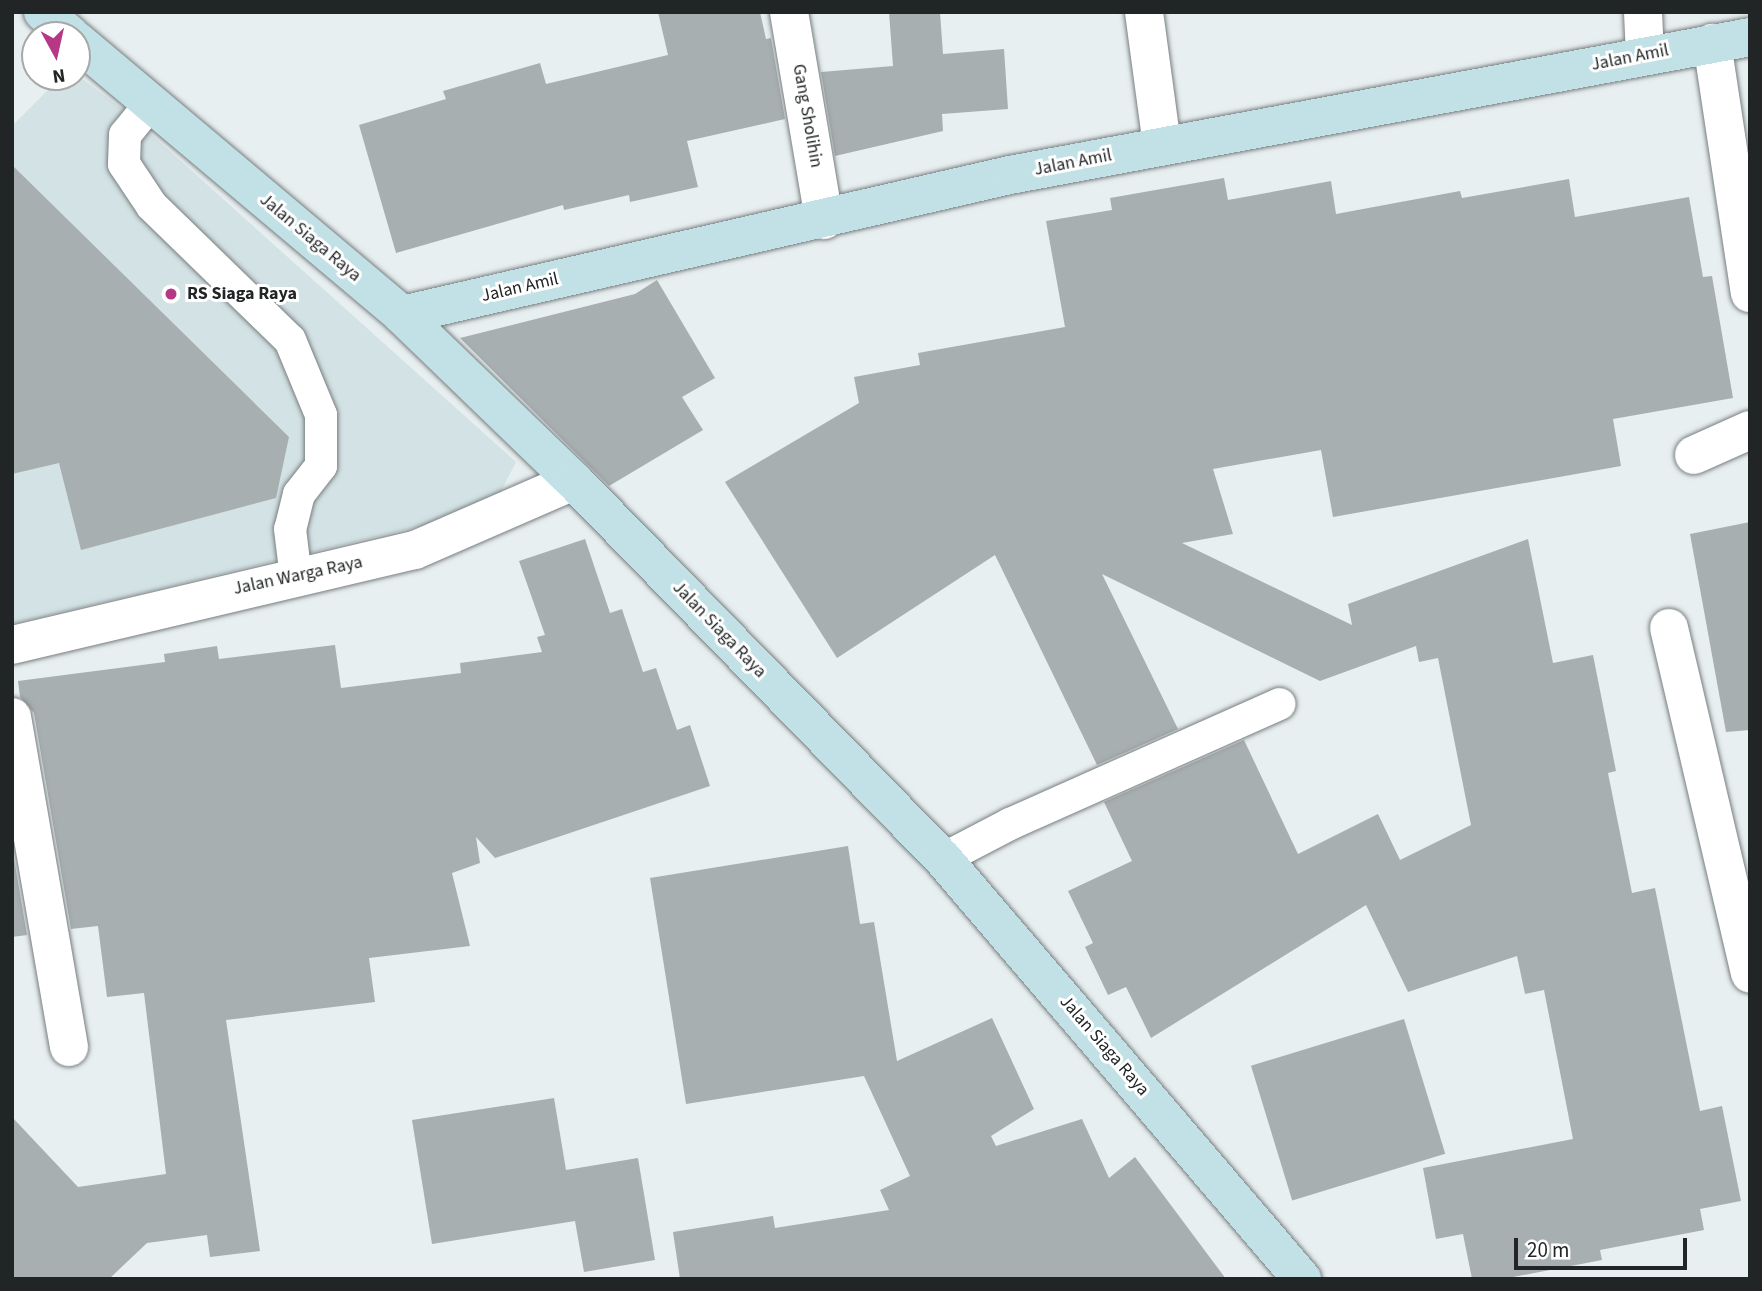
<!DOCTYPE html>
<html>
<head>
<meta charset="utf-8">
<style>
	body { margin:0 }
	#map { position:relative; width:1762px; height:1291px; overflow:hidden; background:#e8eff1; font-family:"Source Sans 3",sans-serif }
	div>[style] { position:absolute }
	[style*='--x'] { left:calc(var(--x)*1px); top:calc(var(--y)*1px); width:calc(var(--w)*1px); rotate:calc(var(--a)*1deg) }
	.built>* { inset:0; background:#d3e2e5 }
	.building>* { inset:0; background:#a8afb0; transform-origin:0 0 }
	.roads { filter:drop-shadow(0 0 2px #787e7f) drop-shadow(0 0 2px #787e7f) }
	.lane>* { height:32px; margin:-16px; padding:0 16px; transform-origin:16px; border-radius:16px; background:#fff }
	.street>* { height:38px; margin:-19px; padding:0 19px; transform-origin:19px; border-radius:19px; background:#fff }
	.secondary>* { height:38px; margin:-19px; padding:0 19px; transform-origin:19px; border-radius:19px; background:#c2e1e6 }
	.dots>* { width:19px; height:19px; translate:-50% -50%; box-sizing:border-box; border:4px solid #fff; border-radius:50% }
	span { translate:-50% -50%; white-space:nowrap; text-align:center; line-height:1.15; -webkit-text-stroke:6px #fff; paint-order:stroke }
	.street-label { font-size:18px; color:#222526 }
	.poi-label { font-size:18px; color:#222526; font-weight:700 }
	.left { translate:0 -50%; text-align:left }
	.frame { position:absolute; inset:0; border:14px solid #222526; pointer-events:none }
	.north { position:absolute; left:21px; top:21px; width:70px; height:70px; box-sizing:border-box; background:#fff; border:2px solid #a7a8a8; border-radius:50%; rotate:172deg; font-size:19px; font-weight:700; line-height:28px; text-align:center; color:#222526 }
	.north::after { content:''; display:block; margin:auto; width:24px; height:32px; background:#b53786; clip-path:polygon(50% 0,100% 100%,50% 72%,0 100%) }
	.scale { position:absolute; left:1514px; top:1238px; width:173px; height:32px; box-sizing:border-box; border:4px solid #222526; border-top:0; padding-left:9px; font-size:21px; line-height:24px; white-space:nowrap; color:#222526; -webkit-text-stroke:5px #fff; paint-order:stroke }
</style>
</head>
<body>
<div id="map">
	<div class="built">
		<div style="clip-path:polygon(77px 75px,125px 111px,516px 462px,492px 509px,12px 624px,12px 126px,61px 77px)"></div>
	</div>
	<div class="building">
		<div style="clip-path:polygon(658px 12px,760px 12px,766px 39px,771px 38px,785px 119px,687px 141px,698px 187px,630px 202px,629px 195px,564px 210px,563px 205px,396px 253px,359px 125px,446px 99px,443px 91px,540px 63px,546px 84px,668px 55px)"></div>
		<div style="clip-path:polygon(889px 12px,940px 12px,943px 54px,1004px 49px,1008px 109px,942px 114px,943px 131px,835px 156px,821px 72px,893px 66px)"></div>
		<div style="clip-path:polygon(12px 165px,289px 437px,276px 498px,81px 550px,59px 463px,12px 474px)"></div>
		<div style="clip-path:polygon(1224px 178px,1228px 200px,1331px 181px,1336px 214px,1460px 191px,1462px 198px,1569px 179px,1575px 217px,1689px 197px,1703px 277px,1712px 276px,1733px 398px,1613px 419px,1621px 466px,1333px 517px,1321px 450px,1213px 469px,1233px 534px,1182px 543px,1352px 625px,1348px 604px,1528px 539px,1553px 663px,1593px 655px,1616px 771px,1608px 773px,1632px 893px,1655px 888px,1700px 1111px,1722px 1106px,1741px 1201px,1700px 1209px,1704px 1230px,1600px 1250px,1602px 1260px,1503px 1279px,1472px 1279px,1463px 1234px,1436px 1239px,1423px 1168px,1573px 1139px,1544px 990px,1525px 994px,1517px 956px,1408px 992px,1366px 905px,1151px 1038px,1126px 987px,1108px 995px,1085px 947px,1093px 943px,1068px 891px,1132px 861px,1104px 802px,1244px 740px,1298px 854px,1378px 814px,1400px 860px,1471px 825px,1438px 658px,1419px 662px,1416px 646px,1320px 681px,1102px 574px,1178px 729px,1097px 765px,995px 555px,837px 658px,725px 482px,859px 403px,854px 377px,920px 365px,918px 353px,1065px 327px,1046px 221px,1112px 210px,1110px 198px)"></div>
		<div style="clip-path:polygon(657px 280px,715px 378px,682px 397px,703px 430px,609px 486px,460px 338px,635px 294px)"></div>
		<div style="clip-path:polygon(1750px 522px,1750px 730px,1726px 732px,1690px 534px)"></div>
		<div style="clip-path:polygon(585px 539px,610px 613px,622px 609px,643px 672px,656px 668px,677px 730px,690px 725px,710px 786px,495px 858px,476px 837px,480px 863px,452px 873px,470px 946px,369px 958px,375px 1002px,226px 1020px,260px 1251px,210px 1257px,207px 1235px,147px 1243px,109px 1279px,12px 1279px,12px 1117px,78px 1187px,166px 1174px,144px 993px,107px 997px,98px 926px,71px 929px,34px 713px,20px 697px,18px 681px,165px 662px,164px 654px,217px 646px,219px 659px,335px 645px,341px 688px,461px 673px,460px 663px,542px 652px,537px 637px,545px 635px,519px 561px)"></div>
		<div style="clip-path:polygon(848px 846px,860px 924px,874px 922px,897px 1061px,992px 1018px,1034px 1109px,991px 1136px,996px 1146px,1082px 1119px,1109px 1178px,1135px 1157px,1226px 1279px,680px 1279px,673px 1232px,773px 1216px,775px 1228px,889px 1210px,880px 1190px,910px 1176px,864px 1076px,686px 1104px,650px 878px)"></div>
		<div style="clip-path:polygon(12px 847px,27px 935px,12px 937px)"></div>
		<div style="left:1404px;top:1019px;width:141px;height:160px;rotate:73deg"></div>
		<div style="clip-path:polygon(554px 1098px,566px 1170px,638px 1158px,655px 1260px,584px 1272px,575px 1221px,432px 1244px,412px 1120px)"></div>
	</div>
	<div class="roads">
		<div class="lane">
			<div style="--x:151;--y:103;--w:41;--a:129.1"></div>
			<div style="--x:125;--y:135;--w:29;--a:92"></div>
			<div style="--x:124;--y:164;--w:50;--a:56.3"></div>
			<div style="--x:152;--y:206;--w:192;--a:44.2"></div>
			<div style="--x:290;--y:340;--w:81;--a:67.5"></div>
			<div style="--x:321;--y:415;--w:51;--a:90"></div>
			<div style="--x:321;--y:466;--w:36;--a:128"></div>
			<div style="--x:299;--y:494;--w:36;--a:104"></div>
			<div style="--x:290;--y:529;--w:49;--a:83"></div>
			<div style="--x:943;--y:859;--w:76;--a:-27.6"></div>
			<div style="--x:1010;--y:824;--w:295;--a:-24"></div>
		</div>
		<div class="street">
			<div style="--x:789;--y:12;--w:211;--a:80.4"></div>
			<div style="--x:1144;--y:12;--w:135;--a:82.3"></div>
			<div style="--x:1643;--y:12;--w:44;--a:87.4"></div>
			<div style="--x:1712;--y:43;--w:253;--a:81.4"></div>
			<div style="--x:1694;--y:455;--w:61;--a:-24.1"></div>
			<div style="--x:1669;--y:628;--w:355;--a:76.8"></div>
			<div style="--x:12;--y:645;--w:414;--a:-13.3"></div>
			<div style="--x:415;--y:550;--w:173;--a:-23.5"></div>
			<div style="--x:12;--y:717;--w:335;--a:80.2"></div>
		</div>
		<div class="secondary">
			<div style="--x:43;--y:12;--w:35;--a:40"></div>
			<div style="--x:77;--y:41;--w:425;--a:40.1"></div>
			<div style="--x:402;--y:315;--w:239;--a:44"></div>
			<div style="--x:574;--y:481;--w:528;--a:45.69"></div>
			<div style="--x:943;--y:859;--w:553;--a:49.48"></div>
			<div style="--x:402;--y:315;--w:624;--a:-12.97"></div>
			<div style="--x:1010;--y:175;--w:753;--a:-10.56"></div>
		</div>
	</div>
	<div class="dots">
		<div style="left:171px;top:294px;background:#b53786"></div>
	</div>
	<div class="street-label">
		<span style="left:1630px;top:58px;rotate:-11deg">Jalan Amil</span>
		<span style="left:807px;top:116px;rotate:80deg">Gang Sholihin</span>
		<span style="left:1073px;top:163px;rotate:-11deg">Jalan Amil</span>
		<span style="left:310px;top:238px;rotate:40deg">Jalan Siaga Raya</span>
		<span style="left:520px;top:288px;rotate:-13deg">Jalan Amil</span>
		<span style="left:298px;top:576px;rotate:-12deg">Jalan Warga Raya</span>
		<span style="left:719px;top:630px;rotate:46deg">Jalan Siaga Raya</span>
		<span style="left:1104px;top:1046px;rotate:49deg">Jalan Siaga Raya</span>
	</div>
	<div class="poi-label">
		<span class="left" style="left:187px;top:294px">RS Siaga Raya</span>
	</div>
	<div class="frame"></div>
	<div class="north">N</div>
	<div class="scale">20 m</div>
</div>
</body>
</html>
